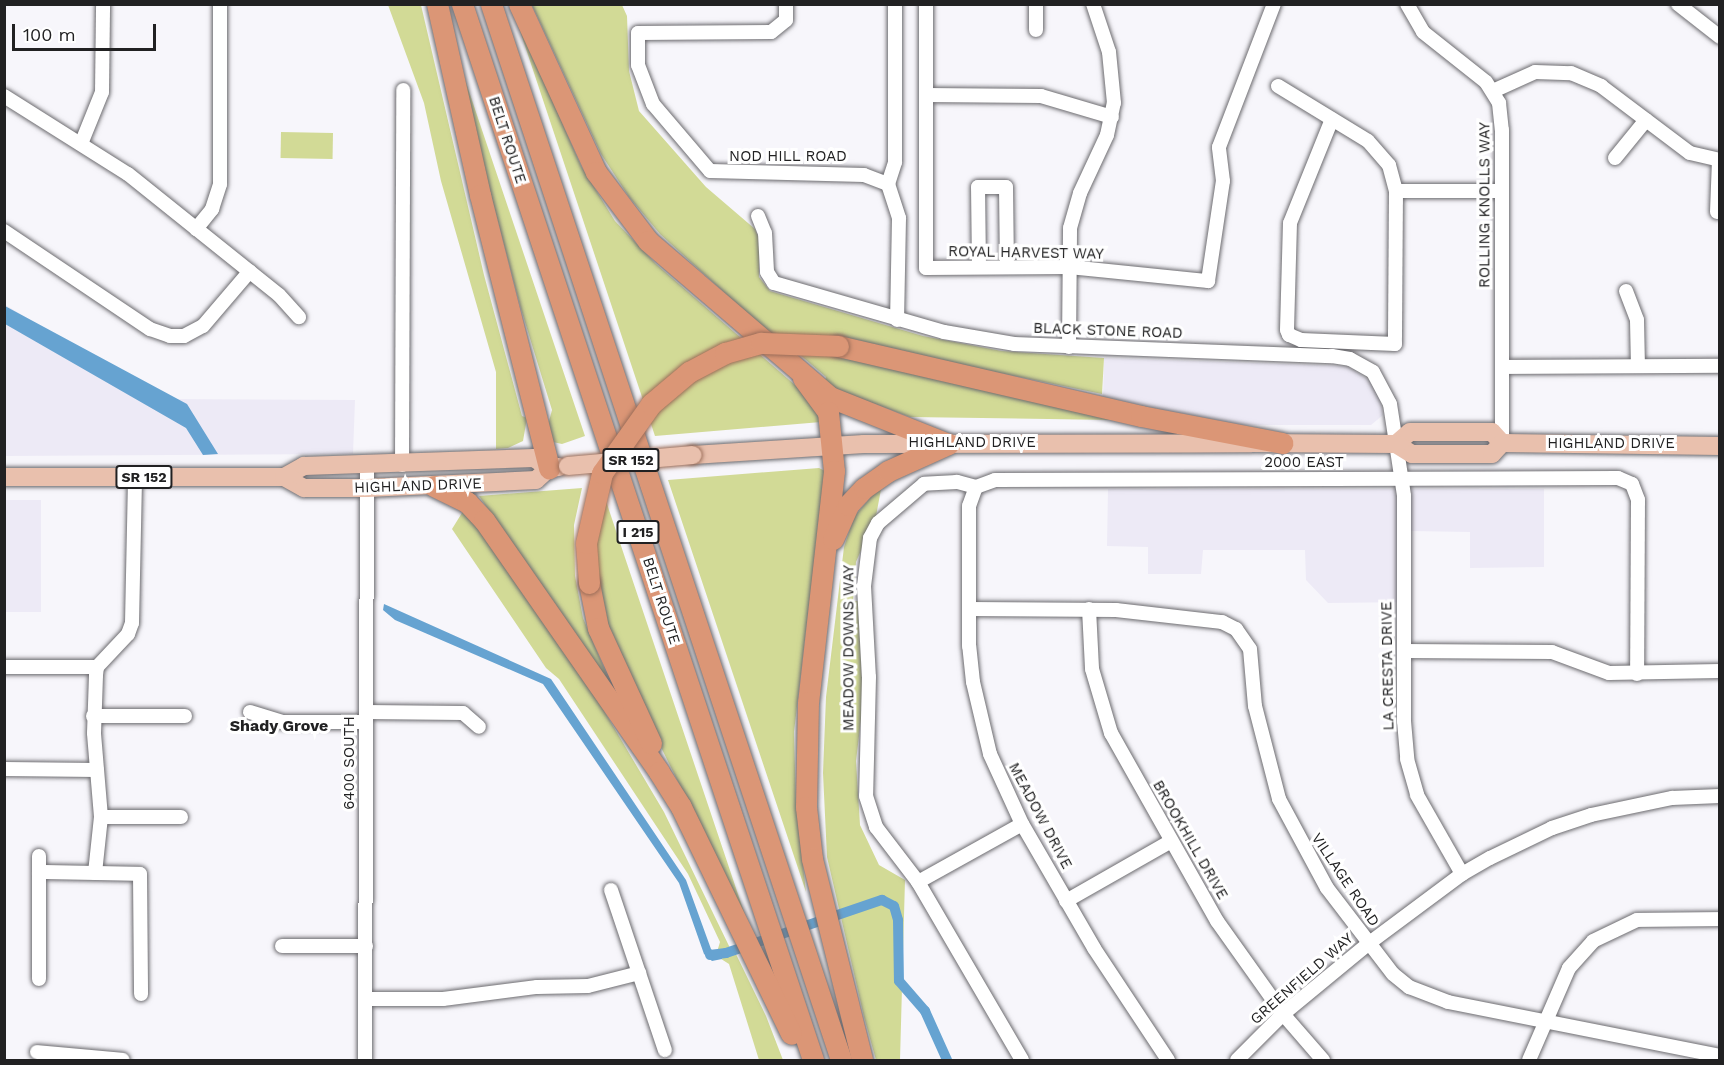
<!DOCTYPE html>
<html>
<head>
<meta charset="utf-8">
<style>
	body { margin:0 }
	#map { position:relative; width:1724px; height:1065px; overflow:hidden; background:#f7f6fb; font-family:"Work Sans",sans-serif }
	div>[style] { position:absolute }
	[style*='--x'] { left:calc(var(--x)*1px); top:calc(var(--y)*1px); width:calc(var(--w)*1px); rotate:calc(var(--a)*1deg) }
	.built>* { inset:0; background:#edeaf6; transform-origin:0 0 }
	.green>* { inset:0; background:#d2da96; transform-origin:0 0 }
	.water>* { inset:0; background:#66a3d1 }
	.canal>* { height:10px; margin:-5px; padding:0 5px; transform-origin:5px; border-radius:5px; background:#66a3d1 }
	.roads { filter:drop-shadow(0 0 2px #6c6b6f) drop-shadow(0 0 2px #6c6b6f) }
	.minor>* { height:14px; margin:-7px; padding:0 7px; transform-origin:7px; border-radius:7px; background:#fff }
	.major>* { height:18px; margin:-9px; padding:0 9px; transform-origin:9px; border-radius:9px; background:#e9c0ad }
	.highway>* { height:21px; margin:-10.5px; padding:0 10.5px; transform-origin:10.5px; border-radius:10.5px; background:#db9676 }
	.bridges { filter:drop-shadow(0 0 2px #9a6d59) drop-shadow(0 0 2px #9a6d59) }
	.major-bridge>* { height:18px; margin:-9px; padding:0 9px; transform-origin:9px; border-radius:9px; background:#e9c0ad }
	.highway-bridge>* { height:21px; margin:-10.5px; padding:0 10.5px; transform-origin:10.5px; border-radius:10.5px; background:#db9676 }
	span { translate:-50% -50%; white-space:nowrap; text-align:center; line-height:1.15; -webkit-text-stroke:6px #fff; paint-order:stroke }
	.shield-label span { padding:2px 4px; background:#fff; border:2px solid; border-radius:4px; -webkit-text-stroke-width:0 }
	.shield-label { font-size:14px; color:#212122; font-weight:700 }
	.street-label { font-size:15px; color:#212122 }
	.neighbourhood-label { font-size:16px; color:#212122; font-weight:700 }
	.frame { position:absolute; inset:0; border:6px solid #212122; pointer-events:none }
	.scale { position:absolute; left:12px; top:24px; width:144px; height:27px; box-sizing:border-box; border:3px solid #212122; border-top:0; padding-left:8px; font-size:18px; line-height:21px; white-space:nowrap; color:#212122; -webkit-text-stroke:4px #fff; paint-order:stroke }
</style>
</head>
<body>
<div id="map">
	<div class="built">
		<div style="clip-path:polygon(4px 304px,160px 399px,355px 400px,353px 454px,5px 456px)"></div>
		<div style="clip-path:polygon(1104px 358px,1347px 366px,1370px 381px,1379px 394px,1383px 415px,1371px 425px,1241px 425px,1103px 400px)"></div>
		<div style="clip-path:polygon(1108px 489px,1544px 489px,1544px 567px,1470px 568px,1470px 532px,1410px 531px,1410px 602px,1328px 603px,1306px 580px,1305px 550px,1203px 550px,1201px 574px,1148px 574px,1148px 547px,1107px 546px)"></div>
		<div style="left:5px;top:500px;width:36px;height:112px"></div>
	</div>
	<div class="green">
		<div style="clip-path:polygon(388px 5px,421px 5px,484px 275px,522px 416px,527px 418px,523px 441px,508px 448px,496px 449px,496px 372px,441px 181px,424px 103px)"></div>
		<div style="clip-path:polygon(532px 5px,622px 5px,627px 16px,629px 71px,639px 111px,706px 187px,755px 229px,759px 239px,759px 277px,770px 291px,923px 336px,1002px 351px,1104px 358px,1102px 394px,831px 338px,771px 335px,660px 234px,629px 197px,601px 154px)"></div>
		<div style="clip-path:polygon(513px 10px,581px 166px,615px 221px,656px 264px,810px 398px,821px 422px,655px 436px)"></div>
		<div style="clip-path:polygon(445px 20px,585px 436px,562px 444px,553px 442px,548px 425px,552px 410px,521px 309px)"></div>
		<div style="left:281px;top:132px;width:52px;height:26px;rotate:1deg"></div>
		<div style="clip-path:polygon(791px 347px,812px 348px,1112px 420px,910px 417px,824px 385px,826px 377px)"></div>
		<div style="clip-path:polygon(819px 468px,825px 471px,794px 732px,796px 804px,806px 892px,668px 480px)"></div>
		<div style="clip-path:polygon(882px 484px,876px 516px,856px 562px,853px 601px,858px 601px,863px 703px,856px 761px,860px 825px,879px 865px,905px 880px,900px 1060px,876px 1060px,864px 1017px,827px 857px,823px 773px,826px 697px,844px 547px,854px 517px)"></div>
		<div style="clip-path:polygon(582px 488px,574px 525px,575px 576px,583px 618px,614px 692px,479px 496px)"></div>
		<div style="clip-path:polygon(603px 491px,609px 510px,747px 921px,645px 715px,588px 576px)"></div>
		<div style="clip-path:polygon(465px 508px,597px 699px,664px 812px,730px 948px,717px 952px,720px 942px,688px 874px,559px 679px,546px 668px,452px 529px)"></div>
		<div style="clip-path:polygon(735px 952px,766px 1016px,783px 1060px,759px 1060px,729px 964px,718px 957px)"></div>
	</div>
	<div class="water">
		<div style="clip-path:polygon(5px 306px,187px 404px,218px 454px,203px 455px,186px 428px,5px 324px)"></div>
		<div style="clip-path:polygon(384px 604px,551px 679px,686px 880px,711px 949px,715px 953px,721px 951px,722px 959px,712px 961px,704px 954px,679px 883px,543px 684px,395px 620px,383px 610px)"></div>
	</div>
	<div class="canal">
		<div style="--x:710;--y:955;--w:16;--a:-7"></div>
		<div style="--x:726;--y:953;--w:165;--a:-18.8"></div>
		<div style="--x:882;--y:900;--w:13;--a:27"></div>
		<div style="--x:894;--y:906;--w:15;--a:74"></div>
		<div style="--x:898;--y:920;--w:61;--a:89.1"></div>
		<div style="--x:899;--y:981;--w:40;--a:49"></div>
		<div style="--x:925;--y:1011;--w:54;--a:65.8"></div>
	</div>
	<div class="roads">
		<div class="minor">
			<div style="--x:786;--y:4;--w:16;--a:90"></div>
			<div style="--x:786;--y:20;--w:19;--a:141"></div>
			<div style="--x:771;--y:32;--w:133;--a:179.6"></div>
			<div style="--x:638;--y:33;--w:32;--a:90"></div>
			<div style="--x:638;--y:65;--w:42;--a:69"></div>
			<div style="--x:653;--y:104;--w:88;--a:49.6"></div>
			<div style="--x:710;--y:171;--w:154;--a:1.5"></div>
			<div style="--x:864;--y:175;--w:26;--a:21"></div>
			<div style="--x:888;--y:184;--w:36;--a:72"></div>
			<div style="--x:899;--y:218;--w:102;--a:91.1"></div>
			<div style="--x:926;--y:4;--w:264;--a:90"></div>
			<div style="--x:926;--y:268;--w:143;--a:-0.4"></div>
			<div style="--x:1069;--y:267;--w:140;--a:5.8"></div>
			<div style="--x:1208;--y:281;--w:101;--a:-81.5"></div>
			<div style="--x:1223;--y:181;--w:34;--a:-97"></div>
			<div style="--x:1219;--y:147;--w:153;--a:-69"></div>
			<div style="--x:1036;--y:4;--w:26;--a:90"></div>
			<div style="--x:1407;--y:4;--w:32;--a:60"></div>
			<div style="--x:1423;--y:32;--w:80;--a:38.4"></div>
			<div style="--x:1486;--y:82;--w:25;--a:58"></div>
			<div style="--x:1499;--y:103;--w:27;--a:84"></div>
			<div style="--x:1502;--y:130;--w:313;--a:90"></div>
			<div style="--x:1678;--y:4;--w:53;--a:38.2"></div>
			<div style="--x:1278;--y:86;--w:105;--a:31.4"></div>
			<div style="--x:1368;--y:141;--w:32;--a:49"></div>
			<div style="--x:1389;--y:165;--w:27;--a:75"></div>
			<div style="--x:1396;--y:191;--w:153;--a:90.4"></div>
			<div style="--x:1395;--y:344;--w:94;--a:-177.6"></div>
			<div style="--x:1301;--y:340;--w:13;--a:-157"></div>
			<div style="--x:1289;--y:335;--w:5;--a:-112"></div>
			<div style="--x:1287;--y:330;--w:107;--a:-88.4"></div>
			<div style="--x:1290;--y:223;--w:112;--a:-68"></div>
			<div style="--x:1493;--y:91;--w:46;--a:-24.3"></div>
			<div style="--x:1535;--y:72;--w:36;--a:2"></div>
			<div style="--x:1571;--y:73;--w:33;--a:23"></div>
			<div style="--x:1601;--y:86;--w:111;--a:37"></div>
			<div style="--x:1690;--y:153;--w:31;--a:13"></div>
			<div style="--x:926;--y:95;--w:115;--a:0.5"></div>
			<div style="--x:1041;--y:96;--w:74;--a:16.5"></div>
			<div style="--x:4;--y:96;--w:146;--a:32.2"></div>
			<div style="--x:128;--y:174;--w:193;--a:38.7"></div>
			<div style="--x:279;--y:295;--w:30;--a:48"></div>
			<div style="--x:81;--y:144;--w:56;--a:-68"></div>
			<div style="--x:102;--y:92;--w:88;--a:-89.3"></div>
			<div style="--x:1615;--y:158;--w:49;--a:-50.8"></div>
			<div style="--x:888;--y:184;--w:23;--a:-72"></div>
			<div style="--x:895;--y:162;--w:158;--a:-90"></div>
			<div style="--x:1396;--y:191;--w:106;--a:0"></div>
			<div style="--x:1717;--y:212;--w:52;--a:-87.8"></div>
			<div style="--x:758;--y:216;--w:18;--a:68"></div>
			<div style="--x:765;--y:233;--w:39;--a:87"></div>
			<div style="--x:767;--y:272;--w:13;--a:58"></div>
			<div style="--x:774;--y:283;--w:177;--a:16.1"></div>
			<div style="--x:944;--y:332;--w:71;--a:9.7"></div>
			<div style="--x:1014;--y:344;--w:318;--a:2.2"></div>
			<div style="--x:1332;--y:356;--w:18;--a:9"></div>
			<div style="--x:1350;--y:359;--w:26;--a:29"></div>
			<div style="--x:1373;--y:372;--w:36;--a:62"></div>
			<div style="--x:1390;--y:404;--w:93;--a:81.3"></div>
			<div style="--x:1404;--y:496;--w:225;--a:90"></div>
			<div style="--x:1404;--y:721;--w:38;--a:85"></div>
			<div style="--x:1407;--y:759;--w:37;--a:74"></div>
			<div style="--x:1417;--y:795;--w:91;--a:60.3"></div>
			<div style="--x:196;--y:229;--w:26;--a:-51"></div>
			<div style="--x:212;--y:209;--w:26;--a:-72"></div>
			<div style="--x:220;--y:184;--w:180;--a:-90"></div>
			<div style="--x:4;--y:231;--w:176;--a:33.9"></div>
			<div style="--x:150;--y:329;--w:21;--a:19"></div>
			<div style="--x:170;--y:336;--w:14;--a:0"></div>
			<div style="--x:184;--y:336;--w:21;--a:-28"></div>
			<div style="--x:203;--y:326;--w:72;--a:-49.5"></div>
			<div style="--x:979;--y:267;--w:80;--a:-90.7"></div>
			<div style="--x:978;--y:187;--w:28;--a:0"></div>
			<div style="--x:1006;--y:187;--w:80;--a:89.3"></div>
			<div style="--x:1626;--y:291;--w:31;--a:69"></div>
			<div style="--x:1637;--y:320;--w:46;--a:88.8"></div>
			<div style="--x:1069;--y:347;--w:119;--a:-89.5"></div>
			<div style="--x:1070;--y:228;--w:36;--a:-74"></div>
			<div style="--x:1080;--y:193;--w:64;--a:-65"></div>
			<div style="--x:1107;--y:135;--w:33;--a:-78"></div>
			<div style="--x:1114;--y:103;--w:51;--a:-95.6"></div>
			<div style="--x:1109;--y:52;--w:51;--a:-108.4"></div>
			<div style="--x:1502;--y:367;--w:218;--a:-0.3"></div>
			<div style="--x:402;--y:465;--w:375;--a:-89.8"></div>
			<div style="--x:976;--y:487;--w:20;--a:-165"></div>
			<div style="--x:957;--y:482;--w:33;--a:177"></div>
			<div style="--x:924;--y:484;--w:60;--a:139.7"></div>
			<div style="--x:878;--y:523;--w:17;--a:118"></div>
			<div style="--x:870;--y:538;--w:48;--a:97.1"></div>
			<div style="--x:864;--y:586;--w:91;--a:86.9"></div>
			<div style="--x:869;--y:677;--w:119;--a:91.4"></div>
			<div style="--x:866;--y:796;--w:33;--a:72"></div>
			<div style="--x:876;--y:827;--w:69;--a:52.6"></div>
			<div style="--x:918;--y:882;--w:206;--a:59.7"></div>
			<div style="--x:969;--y:609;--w:147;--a:0.4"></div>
			<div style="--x:1116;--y:610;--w:107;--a:6.5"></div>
			<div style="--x:1222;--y:622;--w:16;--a:27"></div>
			<div style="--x:1236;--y:629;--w:24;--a:55"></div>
			<div style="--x:1250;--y:649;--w:57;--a:85"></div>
			<div style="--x:1255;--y:706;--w:96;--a:75.5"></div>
			<div style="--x:1279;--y:799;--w:101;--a:61.7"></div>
			<div style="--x:1327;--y:888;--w:108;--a:52.5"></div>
			<div style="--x:1393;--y:974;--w:21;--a:39"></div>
			<div style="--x:1409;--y:987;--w:42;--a:21"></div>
			<div style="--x:1448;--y:1002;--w:277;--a:11.2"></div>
			<div style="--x:1089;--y:609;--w:60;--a:87.1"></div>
			<div style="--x:1092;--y:669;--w:67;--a:73.5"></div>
			<div style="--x:1111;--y:733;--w:216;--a:60.6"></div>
			<div style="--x:1217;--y:921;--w:114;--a:54.6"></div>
			<div style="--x:1283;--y:1014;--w:61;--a:49"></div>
			<div style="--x:1404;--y:651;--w:148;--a:0.4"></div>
			<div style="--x:1552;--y:652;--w:61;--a:20.2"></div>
			<div style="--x:1609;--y:673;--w:111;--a:-1"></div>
			<div style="--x:4;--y:667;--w:93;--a:0"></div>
			<div style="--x:250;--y:712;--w:34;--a:17"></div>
			<div style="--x:282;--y:722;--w:84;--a:0"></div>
			<div style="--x:366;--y:712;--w:97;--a:0.6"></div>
			<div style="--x:463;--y:713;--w:21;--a:41"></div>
			<div style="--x:93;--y:716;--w:92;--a:0"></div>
			<div style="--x:4;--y:769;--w:93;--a:0.6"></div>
			<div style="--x:101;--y:817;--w:80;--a:0"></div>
			<div style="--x:39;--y:856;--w:123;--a:90"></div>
			<div style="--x:39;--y:872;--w:101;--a:1.1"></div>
			<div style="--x:140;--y:874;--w:120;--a:89.5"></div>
			<div style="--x:95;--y:873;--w:56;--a:-83.9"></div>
			<div style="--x:101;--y:817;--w:84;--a:-94.8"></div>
			<div style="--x:94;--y:733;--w:58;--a:-88"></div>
			<div style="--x:96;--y:675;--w:8;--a:-83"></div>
			<div style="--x:97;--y:667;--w:45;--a:-46.8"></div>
			<div style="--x:128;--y:634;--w:12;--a:-70"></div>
			<div style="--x:132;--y:623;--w:146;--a:-88.8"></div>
			<div style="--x:918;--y:882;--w:119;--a:-29.1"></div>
			<div style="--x:611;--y:890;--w:169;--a:71.4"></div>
			<div style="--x:1066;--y:901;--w:121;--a:-29.7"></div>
			<div style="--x:282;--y:946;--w:84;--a:0"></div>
			<div style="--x:365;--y:999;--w:78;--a:0"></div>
			<div style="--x:443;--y:999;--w:95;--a:-7.3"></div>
			<div style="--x:537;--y:987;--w:51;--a:-1.1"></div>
			<div style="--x:588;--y:986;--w:53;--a:-14.3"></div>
			<div style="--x:37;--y:1052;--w:86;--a:5.3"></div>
			<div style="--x:365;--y:1060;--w:594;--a:-89.81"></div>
			<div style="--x:1168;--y:1060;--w:134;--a:-123.5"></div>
			<div style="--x:1094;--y:948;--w:143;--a:-120.1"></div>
			<div style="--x:1022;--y:824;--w:77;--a:-114.6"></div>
			<div style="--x:990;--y:754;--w:74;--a:-103.3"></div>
			<div style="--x:973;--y:682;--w:36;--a:-96"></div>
			<div style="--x:969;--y:646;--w:140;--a:-90"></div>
			<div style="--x:969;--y:506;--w:20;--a:-70"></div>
			<div style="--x:976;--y:487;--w:20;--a:-20"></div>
			<div style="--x:995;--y:480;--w:623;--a:-0.18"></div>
			<div style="--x:1618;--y:478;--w:15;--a:23"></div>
			<div style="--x:1632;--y:484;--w:17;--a:69"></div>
			<div style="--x:1638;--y:500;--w:174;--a:90.3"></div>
			<div style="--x:1237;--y:1060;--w:65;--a:-45"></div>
			<div style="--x:1283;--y:1014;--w:110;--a:-39.5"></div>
			<div style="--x:1368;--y:944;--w:117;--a:-36.7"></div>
			<div style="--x:1462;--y:874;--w:32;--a:-30"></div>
			<div style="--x:1490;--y:858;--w:69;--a:-25.8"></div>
			<div style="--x:1552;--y:828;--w:41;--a:-18.4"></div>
			<div style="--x:1591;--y:815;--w:83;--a:-11.9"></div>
			<div style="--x:1672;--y:798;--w:48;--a:-2.4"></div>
			<div style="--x:1529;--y:1060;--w:100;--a:-66.5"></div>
			<div style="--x:1569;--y:968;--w:36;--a:-48"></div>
			<div style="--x:1593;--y:941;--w:49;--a:-25.5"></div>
			<div style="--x:1637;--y:920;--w:83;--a:-0.7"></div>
		</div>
		<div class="major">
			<div style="--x:1396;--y:444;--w:18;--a:-41"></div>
			<div style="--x:1410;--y:432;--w:82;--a:0"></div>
			<div style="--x:1492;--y:432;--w:15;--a:48"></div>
			<div style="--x:1502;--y:443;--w:218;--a:0.8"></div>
			<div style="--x:693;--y:455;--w:171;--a:-3.7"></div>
			<div style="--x:864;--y:444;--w:387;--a:-0.1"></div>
			<div style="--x:1251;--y:443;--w:145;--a:0.4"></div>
			<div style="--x:1396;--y:444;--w:19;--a:32"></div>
			<div style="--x:1412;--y:454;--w:80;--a:0"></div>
			<div style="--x:1492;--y:454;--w:15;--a:-48"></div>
			<div style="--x:4;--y:477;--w:280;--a:0"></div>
			<div style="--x:284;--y:477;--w:23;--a:29"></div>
			<div style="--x:304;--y:488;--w:63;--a:0"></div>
			<div style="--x:367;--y:488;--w:169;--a:-2.7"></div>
			<div style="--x:536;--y:480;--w:18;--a:-43"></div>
			<div style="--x:284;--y:477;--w:23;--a:-29"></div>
			<div style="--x:304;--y:466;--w:230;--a:-2"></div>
			<div style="--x:534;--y:458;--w:18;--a:34"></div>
			<div style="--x:549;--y:468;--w:10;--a:-6"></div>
		</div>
		<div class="highway">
			<div style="--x:437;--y:4;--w:196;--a:77.3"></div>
			<div style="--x:480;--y:195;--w:282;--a:75.8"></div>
			<div style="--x:462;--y:4;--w:1113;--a:71.61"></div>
			<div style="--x:491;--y:4;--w:1112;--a:71.66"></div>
			<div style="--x:519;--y:4;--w:185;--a:65.4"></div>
			<div style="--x:596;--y:172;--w:86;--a:53"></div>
			<div style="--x:648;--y:241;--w:240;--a:40.6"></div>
			<div style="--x:830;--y:397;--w:127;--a:21.7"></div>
			<div style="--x:838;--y:346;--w:311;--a:13"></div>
			<div style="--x:1141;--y:416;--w:144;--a:10.8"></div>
			<div style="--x:803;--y:378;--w:42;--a:53.7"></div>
			<div style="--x:828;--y:412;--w:59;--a:84.2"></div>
			<div style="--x:834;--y:471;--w:232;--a:96.4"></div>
			<div style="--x:808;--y:702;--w:105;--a:91.1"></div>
			<div style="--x:806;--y:807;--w:52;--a:83.4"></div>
			<div style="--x:812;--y:859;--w:207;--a:76"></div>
			<div style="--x:434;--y:486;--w:37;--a:26"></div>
			<div style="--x:467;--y:502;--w:25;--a:47"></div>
			<div style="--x:484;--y:520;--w:307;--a:55.2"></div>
			<div style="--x:659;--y:772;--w:41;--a:57.8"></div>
			<div style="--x:681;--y:807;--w:252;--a:64.1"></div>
			<div style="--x:833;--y:539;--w:37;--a:-66"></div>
			<div style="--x:848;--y:505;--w:23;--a:-47"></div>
			<div style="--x:864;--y:488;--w:29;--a:-35"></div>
			<div style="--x:888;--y:471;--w:66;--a:-24.2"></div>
			<div style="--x:589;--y:583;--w:46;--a:78.7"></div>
			<div style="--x:598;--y:628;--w:127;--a:65.3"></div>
		</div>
	</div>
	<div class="bridges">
		<div class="major-bridge">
			<div style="--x:568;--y:466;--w:125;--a:-5"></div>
		</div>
		<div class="highway-bridge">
			<div style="--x:589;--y:583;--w:40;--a:-94.3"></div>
			<div style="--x:586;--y:543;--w:72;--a:-77.1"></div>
			<div style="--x:602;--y:473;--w:85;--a:-54.6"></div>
			<div style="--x:651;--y:404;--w:50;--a:-40.1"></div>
			<div style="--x:689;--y:372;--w:41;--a:-27.8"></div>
			<div style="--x:725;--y:353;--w:37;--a:-16"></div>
			<div style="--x:761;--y:343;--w:77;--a:2.2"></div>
		</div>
	</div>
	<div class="shield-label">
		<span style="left:631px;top:460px">SR 152</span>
		<span style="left:144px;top:477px">SR 152</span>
		<span style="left:638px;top:532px">I 215</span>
	</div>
	<div class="street-label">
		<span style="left:507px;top:140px;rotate:72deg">BELT ROUTE</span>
		<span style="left:788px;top:157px">NOD HILL ROAD</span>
		<span style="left:1485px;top:205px;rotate:-90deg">ROLLING KNOLLS WAY</span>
		<span style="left:1026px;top:253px;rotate:1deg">ROYAL HARVEST WAY</span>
		<span style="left:1108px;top:331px;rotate:2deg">BLACK STONE ROAD</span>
		<span style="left:972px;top:443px">HIGHLAND DRIVE</span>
		<span style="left:1611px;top:444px">HIGHLAND DRIVE</span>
		<span style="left:1304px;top:463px">2000 EAST</span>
		<span style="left:418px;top:486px;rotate:-2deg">HIGHLAND DRIVE</span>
		<span style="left:661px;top:601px;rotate:72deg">BELT ROUTE</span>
		<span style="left:849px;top:648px;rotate:-90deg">MEADOW DOWNS WAY</span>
		<span style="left:1388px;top:666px;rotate:-91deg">LA CRESTA DRIVE</span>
		<span style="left:350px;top:763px;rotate:-90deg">6400 SOUTH</span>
		<span style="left:1040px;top:816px;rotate:62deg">MEADOW DRIVE</span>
		<span style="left:1190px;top:840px;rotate:60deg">BROOKHILL DRIVE</span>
		<span style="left:1345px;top:880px;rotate:56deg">VILLAGE ROAD</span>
		<span style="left:1302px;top:979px;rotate:-41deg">GREENFIELD WAY</span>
	</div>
	<div class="neighbourhood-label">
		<span style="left:279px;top:726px">Shady Grove</span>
	</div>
	<div class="frame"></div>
	<div class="scale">100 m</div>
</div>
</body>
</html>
